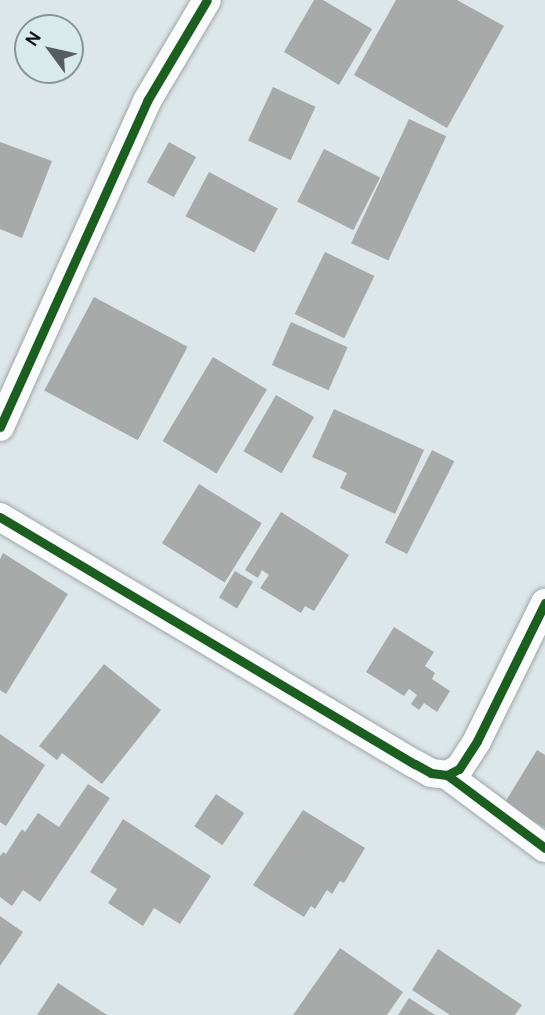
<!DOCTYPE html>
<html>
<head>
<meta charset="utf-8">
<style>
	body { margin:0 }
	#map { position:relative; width:545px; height:1015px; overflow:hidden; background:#dde6e8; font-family:Karla,sans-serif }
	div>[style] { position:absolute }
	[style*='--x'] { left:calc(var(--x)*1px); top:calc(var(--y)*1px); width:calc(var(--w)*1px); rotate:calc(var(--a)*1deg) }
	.building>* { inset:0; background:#a8aaaa; transform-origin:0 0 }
	.roads { filter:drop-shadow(0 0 2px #a0a7a8) drop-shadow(0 0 2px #a0a7a8) }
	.minor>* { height:28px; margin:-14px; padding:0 14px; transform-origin:14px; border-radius:14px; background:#fafbfc }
	.cycleway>* { height:9px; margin:-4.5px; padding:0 4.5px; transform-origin:4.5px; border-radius:4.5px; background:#1b5e20 }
	span { translate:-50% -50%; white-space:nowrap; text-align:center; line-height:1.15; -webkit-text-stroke:5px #d9eaec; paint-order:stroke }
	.north { position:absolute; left:14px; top:14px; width:70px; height:70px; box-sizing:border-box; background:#d9eaec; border:2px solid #889596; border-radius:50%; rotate:303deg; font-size:19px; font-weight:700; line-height:28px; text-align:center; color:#0f1516 }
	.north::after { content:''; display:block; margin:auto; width:24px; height:32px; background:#575e60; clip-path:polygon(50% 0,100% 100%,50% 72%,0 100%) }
</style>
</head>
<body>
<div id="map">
	<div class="building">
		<div style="clip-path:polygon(314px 0,323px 0,372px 29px,339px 85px,284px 52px)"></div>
		<div style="clip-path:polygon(396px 0,457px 0,504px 26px,447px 128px,354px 75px)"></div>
		<div style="left:273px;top:87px;width:47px;height:59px;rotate:25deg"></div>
		<div style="left:409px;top:119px;width:41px;height:137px;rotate:25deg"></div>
		<div style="clip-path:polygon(0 142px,52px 161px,22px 238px,0 229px)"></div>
		<div style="left:169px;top:142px;width:31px;height:46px;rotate:29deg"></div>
		<div style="left:324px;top:149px;width:63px;height:59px;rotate:27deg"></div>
		<div style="left:209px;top:172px;width:78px;height:50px;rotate:28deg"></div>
		<div style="left:325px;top:252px;width:55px;height:69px;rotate:26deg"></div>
		<div style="left:94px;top:297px;width:106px;height:106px;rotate:28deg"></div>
		<div style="left:291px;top:322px;width:62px;height:47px;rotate:24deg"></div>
		<div style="left:213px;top:357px;width:63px;height:98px;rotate:31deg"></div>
		<div style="left:276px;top:395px;width:44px;height:65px;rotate:30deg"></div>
		<div style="clip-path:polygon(334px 409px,424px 450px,395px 514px,340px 488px,347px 473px,312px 457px)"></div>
		<div style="left:432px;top:450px;width:25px;height:104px;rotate:27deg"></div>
		<div style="left:199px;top:484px;width:74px;height:70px;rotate:32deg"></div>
		<div style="clip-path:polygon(281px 512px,349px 555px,314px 611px,305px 606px,301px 613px,260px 588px,269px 575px,262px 570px,258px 578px,245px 570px)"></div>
		<div style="clip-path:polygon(3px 553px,68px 594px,6px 694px,0 690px,0 559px)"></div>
		<div style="left:235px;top:571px;width:21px;height:31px;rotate:31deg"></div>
		<div style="clip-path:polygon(394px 627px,434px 652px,425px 666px,435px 673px,432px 679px,450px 691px,437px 712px,424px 703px,419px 710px,411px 704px,417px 695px,409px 689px,404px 696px,366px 672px)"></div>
		<div style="clip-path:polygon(104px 664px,161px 710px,102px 784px,62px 753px,57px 760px,39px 746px)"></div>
		<div style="clip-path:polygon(0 734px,45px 765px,6px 826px,0 822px)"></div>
		<div style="clip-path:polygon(537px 750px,545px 755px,545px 828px,504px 804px)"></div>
		<div style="clip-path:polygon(88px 784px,110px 798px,40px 902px,23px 890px,12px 906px,0 897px,0 856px,3px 852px,6px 854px,22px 829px,25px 832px,38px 813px,59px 827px)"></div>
		<div style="left:216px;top:794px;width:34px;height:39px;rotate:34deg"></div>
		<div style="clip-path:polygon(303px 810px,365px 848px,344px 883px,340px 881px,332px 894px,327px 890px,315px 909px,311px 906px,304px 917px,253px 885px)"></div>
		<div style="clip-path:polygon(123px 819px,211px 876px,180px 924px,154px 908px,143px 926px,108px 903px,117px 889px,90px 872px)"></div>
		<div style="clip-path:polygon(0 916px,23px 932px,0 966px)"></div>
		<div style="clip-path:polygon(340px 948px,403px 992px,387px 1015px,293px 1015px)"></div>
		<div style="clip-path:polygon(438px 949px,522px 1005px,515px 1015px,450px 1015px,412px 990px)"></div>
		<div style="clip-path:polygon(58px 983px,107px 1015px,37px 1015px)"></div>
		<div style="clip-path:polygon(409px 998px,435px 1015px,398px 1015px)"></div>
	</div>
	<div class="roads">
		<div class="minor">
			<div style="--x:0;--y:427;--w:358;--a:-65.7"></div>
			<div style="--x:147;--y:101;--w:117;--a:-59.3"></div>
			<div style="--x:0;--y:517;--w:483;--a:30.8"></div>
			<div style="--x:415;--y:764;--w:18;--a:29"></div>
			<div style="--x:431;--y:773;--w:16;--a:7"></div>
			<div style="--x:447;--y:775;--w:122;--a:36.7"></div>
			<div style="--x:447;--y:775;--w:13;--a:-27"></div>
			<div style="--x:459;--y:769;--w:33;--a:-57"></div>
			<div style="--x:477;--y:741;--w:154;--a:-63.8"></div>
		</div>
	</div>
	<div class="cycleway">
		<div style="--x:0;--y:427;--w:358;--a:-65.7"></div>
		<div style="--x:147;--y:101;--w:117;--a:-59.3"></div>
		<div style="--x:0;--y:517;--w:483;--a:30.8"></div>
		<div style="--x:415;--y:764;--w:18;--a:29"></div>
		<div style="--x:431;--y:773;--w:16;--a:7"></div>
		<div style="--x:447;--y:775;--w:122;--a:36.7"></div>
		<div style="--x:447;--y:775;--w:13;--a:-27"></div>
		<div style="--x:459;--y:769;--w:33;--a:-57"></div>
		<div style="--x:477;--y:741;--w:154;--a:-63.8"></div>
	</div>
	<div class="north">N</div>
</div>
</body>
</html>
